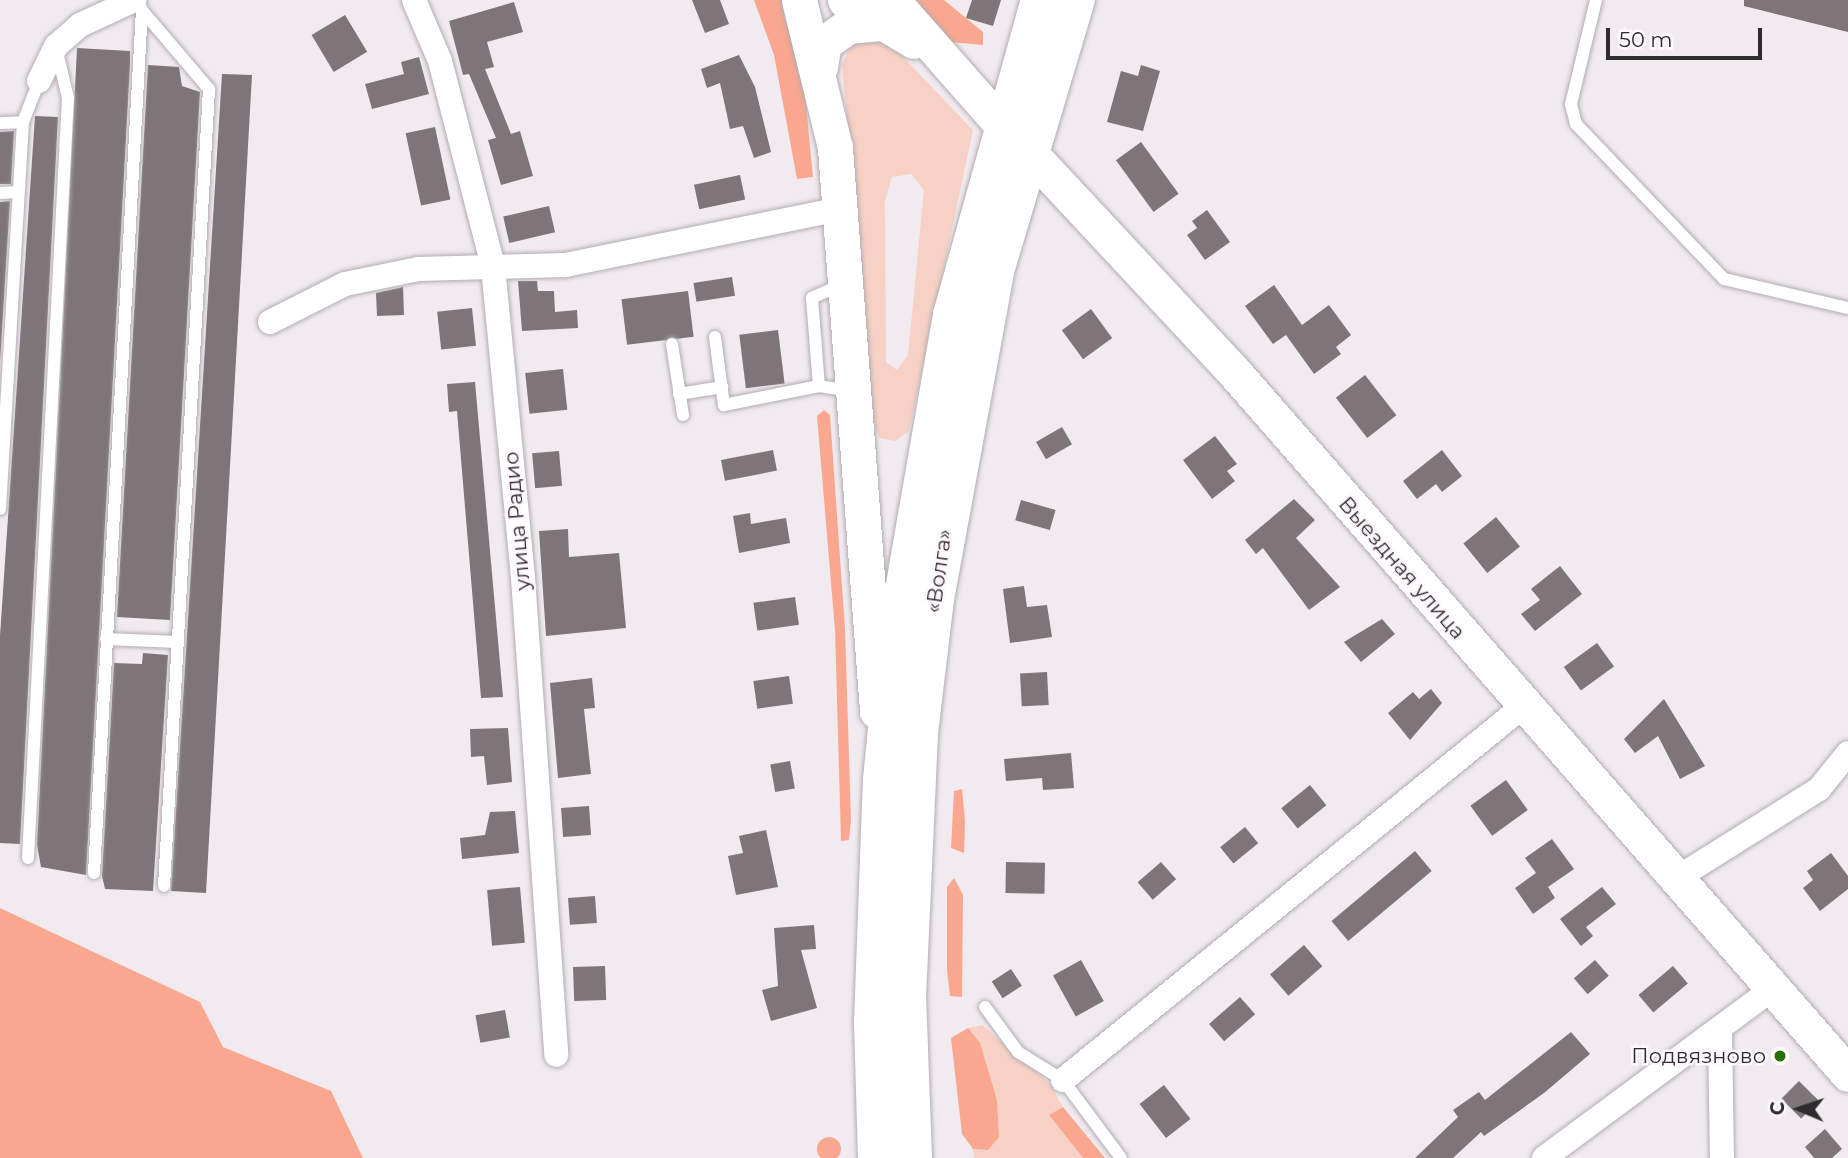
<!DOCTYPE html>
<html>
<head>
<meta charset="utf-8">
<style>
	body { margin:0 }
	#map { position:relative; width:1848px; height:1158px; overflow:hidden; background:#f1ebf0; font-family:Montserrat,sans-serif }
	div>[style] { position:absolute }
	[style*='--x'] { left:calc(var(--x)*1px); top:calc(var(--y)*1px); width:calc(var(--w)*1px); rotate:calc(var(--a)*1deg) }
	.green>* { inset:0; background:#f7d1c5 }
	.forest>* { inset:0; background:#f9a88f }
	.round { border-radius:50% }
	.building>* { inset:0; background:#7d7577; transform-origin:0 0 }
	.roads { filter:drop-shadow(0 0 2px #b2acb2) drop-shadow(0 0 2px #b2acb2) }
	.lane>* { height:12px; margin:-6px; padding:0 6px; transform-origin:6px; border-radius:6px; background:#fff }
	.street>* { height:24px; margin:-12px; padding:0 12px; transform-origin:12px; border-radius:12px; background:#fff }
	.secondary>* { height:35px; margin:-17.5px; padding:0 17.5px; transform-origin:17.5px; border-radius:17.5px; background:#fff }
	.highway>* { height:38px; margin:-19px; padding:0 19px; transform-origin:19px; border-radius:19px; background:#fff }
	.dots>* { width:19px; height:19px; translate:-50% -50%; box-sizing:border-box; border:4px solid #fff8fe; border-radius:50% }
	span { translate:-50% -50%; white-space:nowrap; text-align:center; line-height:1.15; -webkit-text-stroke:5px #fff8fe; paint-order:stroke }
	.street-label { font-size:21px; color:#2f2c2e }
	.poi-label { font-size:21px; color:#2f2c2e }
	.right { translate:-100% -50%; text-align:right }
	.north { position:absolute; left:1764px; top:1074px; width:70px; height:70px; -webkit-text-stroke:5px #fff8fe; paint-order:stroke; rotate:272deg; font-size:19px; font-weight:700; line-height:28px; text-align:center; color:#2f2c2e }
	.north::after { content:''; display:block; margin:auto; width:24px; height:32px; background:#2f2c2e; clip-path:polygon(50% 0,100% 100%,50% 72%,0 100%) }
	.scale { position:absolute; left:1606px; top:28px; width:156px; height:32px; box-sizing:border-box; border:4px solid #2f2c2e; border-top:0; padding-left:9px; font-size:21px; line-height:24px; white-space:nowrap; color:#2f2c2e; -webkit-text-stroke:5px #fff8fe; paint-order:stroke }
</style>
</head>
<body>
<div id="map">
	<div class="green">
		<div style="clip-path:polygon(evenodd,880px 33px,973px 130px,909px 431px,895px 441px,879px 438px,872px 417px,842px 64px,853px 41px,880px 33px,911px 174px,924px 190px,908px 355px,897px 370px,886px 362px,885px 201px,892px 177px,911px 174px)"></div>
		<div style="clip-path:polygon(982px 1025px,1050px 1084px,1063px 1107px,1049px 1115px,1083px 1158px,974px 1158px,973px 1149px,988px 1150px,999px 1136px,997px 1099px,968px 1028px)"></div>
	</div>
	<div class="forest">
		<div style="clip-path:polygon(754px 0,785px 0,803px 73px,813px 177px,797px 179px,774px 55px)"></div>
		<div style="clip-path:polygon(911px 0,944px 0,983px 32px,983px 45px,950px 42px)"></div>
		<div style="clip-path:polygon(824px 410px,830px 415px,845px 629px,851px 820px,849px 840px,841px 841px,835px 630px,817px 416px)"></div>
		<div style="clip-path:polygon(962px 789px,965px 821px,964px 853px,951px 848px,954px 791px)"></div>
		<div style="clip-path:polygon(954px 878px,963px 895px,962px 997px,950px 996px,947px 971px,947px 887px)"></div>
		<div style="clip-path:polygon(0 908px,200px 1002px,223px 1047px,331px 1091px,363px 1158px,0 1158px)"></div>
		<div style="clip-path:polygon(968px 1028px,980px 1043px,997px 1100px,999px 1137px,988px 1150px,973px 1149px,962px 1134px,951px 1038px)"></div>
		<div style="clip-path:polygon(1063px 1107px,1105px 1158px,1083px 1158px,1049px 1115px)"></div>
		<div class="round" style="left:817px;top:1137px;width:24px;height:24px"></div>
	</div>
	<div class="building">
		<div style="clip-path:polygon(692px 0,720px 0,729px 24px,705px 33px)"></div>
		<div style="clip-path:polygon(972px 0,1001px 0,993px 26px,966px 18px)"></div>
		<div style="clip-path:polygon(1744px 0,1848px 0,1848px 32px,1744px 6px)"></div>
		<div style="clip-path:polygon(514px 2px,523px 32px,487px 42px,494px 67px,485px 69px,511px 134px,520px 131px,533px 176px,501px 185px,488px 140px,496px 138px,469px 74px,463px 75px,449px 21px)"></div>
		<div style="left:345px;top:15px;width:43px;height:39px;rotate:59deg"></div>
		<div style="clip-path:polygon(77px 48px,130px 51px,130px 64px,86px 875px,41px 867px,37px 845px)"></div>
		<div style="clip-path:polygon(739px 55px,755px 87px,771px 152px,754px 158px,743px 126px,730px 129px,720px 83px,707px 88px,701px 69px)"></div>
		<div style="clip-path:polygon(419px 57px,429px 94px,372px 109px,365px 84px,404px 74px,401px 62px)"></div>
		<div style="clip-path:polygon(148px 65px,179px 67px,182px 86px,200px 92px,170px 620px,117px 617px)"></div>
		<div style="clip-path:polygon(1141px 65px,1160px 71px,1143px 131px,1107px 122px,1121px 71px,1138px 76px)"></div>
		<div style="clip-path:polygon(222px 74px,252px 75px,206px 893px,171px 891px)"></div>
		<div style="clip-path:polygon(35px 116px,58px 117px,20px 844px,0 843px,0 636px)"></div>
		<div style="left:435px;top:127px;width:74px;height:30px;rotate:78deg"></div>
		<div style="clip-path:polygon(14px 131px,11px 184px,0 184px,0 132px)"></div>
		<div style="left:1141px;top:142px;width:64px;height:31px;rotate:54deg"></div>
		<div style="left:740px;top:175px;width:25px;height:47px;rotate:78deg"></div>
		<div style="clip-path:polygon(10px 201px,0 362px,0 202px)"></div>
		<div style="left:549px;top:206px;width:27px;height:47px;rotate:77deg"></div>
		<div style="clip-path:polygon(1207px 210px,1230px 242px,1205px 260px,1187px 235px,1197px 228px,1192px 221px)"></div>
		<div style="left:732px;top:277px;width:19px;height:39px;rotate:81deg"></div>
		<div style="clip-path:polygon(518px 281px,537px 281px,538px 291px,554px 291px,555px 312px,577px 310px,578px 328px,522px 331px)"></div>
		<div style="clip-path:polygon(1274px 285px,1302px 325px,1329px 305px,1351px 335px,1336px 347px,1341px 354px,1314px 374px,1286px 335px,1273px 344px,1245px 306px)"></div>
		<div style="clip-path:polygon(403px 287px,404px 315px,377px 316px,376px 293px)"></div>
		<div style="left:688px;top:291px;width:46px;height:67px;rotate:83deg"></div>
		<div style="left:472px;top:308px;width:38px;height:35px;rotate:84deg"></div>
		<div style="left:1091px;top:309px;width:36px;height:36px;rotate:54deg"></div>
		<div style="left:778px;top:330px;width:54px;height:39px;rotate:83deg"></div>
		<div style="left:563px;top:369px;width:41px;height:38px;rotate:84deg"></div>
		<div style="left:1365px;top:375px;width:51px;height:37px;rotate:52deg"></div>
		<div style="clip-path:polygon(475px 382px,503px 697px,481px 698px,457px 411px,449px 412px,447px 384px)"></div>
		<div style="left:1062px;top:427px;width:20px;height:30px;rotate:60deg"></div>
		<div style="clip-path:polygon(1215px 436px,1237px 464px,1227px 471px,1235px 481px,1212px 499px,1183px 460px)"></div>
		<div style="left:773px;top:450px;width:21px;height:53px;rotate:79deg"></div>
		<div style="clip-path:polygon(1442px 450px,1462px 476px,1442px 492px,1436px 484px,1417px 499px,1403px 481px)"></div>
		<div style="left:559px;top:451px;width:35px;height:27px;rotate:85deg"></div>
		<div style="clip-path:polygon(1294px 499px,1315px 520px,1296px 538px,1340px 587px,1309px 610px,1263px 548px,1256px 554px,1245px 540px)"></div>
		<div style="left:1021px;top:500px;width:36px;height:21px;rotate:16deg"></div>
		<div style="clip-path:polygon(750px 513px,751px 524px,786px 518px,790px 543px,739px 553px,733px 516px)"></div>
		<div style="left:1496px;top:517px;width:38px;height:42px;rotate:51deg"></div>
		<div style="clip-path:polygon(568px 529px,569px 557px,619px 553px,626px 628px,546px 636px,539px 531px)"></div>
		<div style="clip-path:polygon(1560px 566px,1582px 594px,1535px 631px,1521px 614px,1540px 600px,1531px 589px)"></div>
		<div style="clip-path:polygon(1024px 586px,1027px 607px,1047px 605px,1052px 637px,1010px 643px,1003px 589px)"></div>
		<div style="left:795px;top:597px;width:28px;height:42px;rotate:82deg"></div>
		<div style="clip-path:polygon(1382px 619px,1395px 634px,1361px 662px,1344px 642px)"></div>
		<div style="left:1597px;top:643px;width:29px;height:41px;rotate:54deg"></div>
		<div style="clip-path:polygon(143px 653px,168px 655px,153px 891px,105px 889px,102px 876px,114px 663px,142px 664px)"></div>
		<div style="left:1047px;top:672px;width:33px;height:27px;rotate:87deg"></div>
		<div style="left:789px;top:676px;width:28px;height:36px;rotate:82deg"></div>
		<div style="clip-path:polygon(592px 678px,595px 708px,584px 709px,591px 774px,558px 778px,550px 683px)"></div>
		<div style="clip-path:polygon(1431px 689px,1442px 703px,1410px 740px,1388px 713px,1413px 692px,1419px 699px)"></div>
		<div style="clip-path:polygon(1664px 699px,1705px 766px,1680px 779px,1658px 736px,1635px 753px,1624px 739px)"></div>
		<div style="clip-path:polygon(508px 728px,512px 782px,487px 785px,484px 756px,471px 757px,470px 729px)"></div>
		<div style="clip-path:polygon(1071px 753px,1074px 788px,1043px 790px,1042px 778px,1006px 781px,1004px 759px)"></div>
		<div style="left:790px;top:761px;width:28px;height:20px;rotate:80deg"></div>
		<div style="left:1506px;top:780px;width:37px;height:44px;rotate:54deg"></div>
		<div style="left:1310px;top:785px;width:26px;height:37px;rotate:51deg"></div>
		<div style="left:589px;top:806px;width:29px;height:28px;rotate:86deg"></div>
		<div style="clip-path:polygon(515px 811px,519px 853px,462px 859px,460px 838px,485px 835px,490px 812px)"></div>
		<div style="left:1245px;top:827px;width:21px;height:32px;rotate:51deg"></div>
		<div style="clip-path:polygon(766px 830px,778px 887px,736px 895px,728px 856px,743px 853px,739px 836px)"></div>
		<div style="clip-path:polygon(1552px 839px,1574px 869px,1548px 887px,1555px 898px,1533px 914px,1515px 888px,1536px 873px,1525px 858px)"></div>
		<div style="left:1415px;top:851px;width:26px;height:109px;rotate:50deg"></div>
		<div style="clip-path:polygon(1831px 853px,1848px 876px,1848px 889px,1820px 911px,1803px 888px,1813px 880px,1807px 871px)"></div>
		<div style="left:1006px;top:862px;width:39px;height:31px;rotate:1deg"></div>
		<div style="left:1161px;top:862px;width:23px;height:31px;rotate:49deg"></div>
		<div style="left:520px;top:887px;width:56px;height:33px;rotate:85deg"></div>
		<div style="clip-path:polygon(1602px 887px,1616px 904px,1586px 927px,1593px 936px,1581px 946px,1560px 919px)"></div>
		<div style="left:595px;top:896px;width:27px;height:27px;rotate:86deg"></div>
		<div style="clip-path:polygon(814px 925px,816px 949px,801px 950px,817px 1008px,771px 1021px,762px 990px,778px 986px,774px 928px)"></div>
		<div style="left:1304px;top:945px;width:28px;height:45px;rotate:49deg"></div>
		<div style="left:1081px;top:960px;width:47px;height:32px;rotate:61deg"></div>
		<div style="left:1595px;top:960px;width:21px;height:28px;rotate:49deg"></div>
		<div style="left:605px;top:966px;width:34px;height:32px;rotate:88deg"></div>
		<div style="left:1673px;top:966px;width:23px;height:45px;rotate:50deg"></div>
		<div style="left:1011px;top:969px;width:20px;height:23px;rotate:57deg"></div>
		<div style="left:1240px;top:997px;width:23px;height:41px;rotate:49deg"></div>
		<div style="left:505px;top:1010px;width:28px;height:30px;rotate:80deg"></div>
		<div style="clip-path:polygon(1571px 1032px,1590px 1054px,1544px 1093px,1484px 1136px,1481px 1132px,1453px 1158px,1415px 1158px,1458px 1117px,1453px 1110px,1479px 1092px,1485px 1100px)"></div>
		<div style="left:1799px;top:1081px;width:28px;height:25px;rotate:45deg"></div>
		<div style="left:1164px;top:1085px;width:43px;height:31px;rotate:52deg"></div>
		<div style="clip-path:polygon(1825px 1129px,1842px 1149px,1832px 1158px,1814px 1158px,1805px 1147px)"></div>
	</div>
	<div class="roads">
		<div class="lane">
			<div style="--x:1596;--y:0;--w:107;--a:103.5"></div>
			<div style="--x:1571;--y:104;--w:21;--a:76"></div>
			<div style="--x:1576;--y:124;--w:214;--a:46.3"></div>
			<div style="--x:1724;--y:279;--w:127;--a:13.2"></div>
			<div style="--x:134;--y:1;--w:116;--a:49.6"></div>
			<div style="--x:209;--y:89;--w:798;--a:93.23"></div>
			<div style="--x:0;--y:123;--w:23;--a:-2"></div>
			<div style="--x:0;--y:193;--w:18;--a:-3"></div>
			<div style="--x:843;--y:284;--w:34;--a:156"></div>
			<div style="--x:812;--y:298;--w:88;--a:85.5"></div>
			<div style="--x:819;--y:386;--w:30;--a:9"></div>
			<div style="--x:715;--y:337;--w:69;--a:82.5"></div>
			<div style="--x:724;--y:405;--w:97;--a:-11.3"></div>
			<div style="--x:672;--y:344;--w:72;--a:81.2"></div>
			<div style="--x:679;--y:394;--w:44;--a:-9.2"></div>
			<div style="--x:0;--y:509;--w:388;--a:-86.6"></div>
			<div style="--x:23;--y:122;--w:44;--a:-68.7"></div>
			<div style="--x:106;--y:639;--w:71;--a:2.4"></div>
			<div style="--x:28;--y:858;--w:761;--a:-86.99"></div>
			<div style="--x:68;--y:98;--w:47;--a:-103.4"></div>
			<div style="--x:94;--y:873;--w:865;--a:-86.82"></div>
			<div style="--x:985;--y:1007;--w:56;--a:53.7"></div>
			<div style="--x:1018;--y:1052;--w:53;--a:31.9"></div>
			<div style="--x:1063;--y:1080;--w:97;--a:53.4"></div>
		</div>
		<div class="street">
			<div style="--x:414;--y:0;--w:66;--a:66.9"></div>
			<div style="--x:440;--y:61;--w:212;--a:75.5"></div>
			<div style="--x:493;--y:266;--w:313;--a:84.5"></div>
			<div style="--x:523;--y:578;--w:478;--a:86"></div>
			<div style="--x:39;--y:81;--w:39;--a:-64"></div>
			<div style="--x:56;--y:46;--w:32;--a:-41"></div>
			<div style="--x:80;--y:25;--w:60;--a:-24.8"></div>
			<div style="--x:270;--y:322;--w:84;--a:-26.9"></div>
			<div style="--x:345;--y:284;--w:75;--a:-11.6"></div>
			<div style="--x:418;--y:269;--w:147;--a:-1.6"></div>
			<div style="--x:565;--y:265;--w:281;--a:-11.5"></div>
			<div style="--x:1674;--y:880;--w:171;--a:-32.1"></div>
			<div style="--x:1819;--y:789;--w:46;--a:-51.1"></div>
			<div style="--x:1720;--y:1033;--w:125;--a:89.1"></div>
			<div style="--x:1063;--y:1080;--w:590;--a:-39.08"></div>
			<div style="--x:1544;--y:1158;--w:284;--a:-36.5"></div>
		</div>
		<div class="secondary">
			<div style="--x:799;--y:0;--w:152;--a:76.3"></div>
			<div style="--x:835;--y:148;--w:565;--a:85.73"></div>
			<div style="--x:845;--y:0;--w:80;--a:30.7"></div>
			<div style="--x:892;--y:0;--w:164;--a:48.7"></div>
			<div style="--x:820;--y:67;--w:24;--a:-81"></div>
			<div style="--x:824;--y:43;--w:29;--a:-35"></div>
			<div style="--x:848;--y:26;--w:38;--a:-5"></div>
			<div style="--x:1028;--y:151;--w:304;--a:47"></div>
			<div style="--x:1235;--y:373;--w:931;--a:48.83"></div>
		</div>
		<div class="highway">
			<div style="--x:877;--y:1158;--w:136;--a:-91.7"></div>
			<div style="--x:873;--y:1022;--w:242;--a:-87.9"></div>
			<div style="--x:882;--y:780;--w:145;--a:-84.4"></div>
			<div style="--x:896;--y:636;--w:326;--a:-80.1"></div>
			<div style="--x:952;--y:315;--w:327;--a:-74.4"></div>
			<div style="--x:913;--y:1158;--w:160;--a:-92.1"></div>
			<div style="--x:907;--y:998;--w:265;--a:-87.4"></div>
			<div style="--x:919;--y:733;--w:135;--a:-83.2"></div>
			<div style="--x:935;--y:599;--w:333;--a:-79.6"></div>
			<div style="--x:995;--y:271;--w:283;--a:-73.4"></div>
		</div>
	</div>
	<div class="dots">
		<div style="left:1780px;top:1056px;background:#2b6d03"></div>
	</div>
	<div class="street-label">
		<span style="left:517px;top:521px;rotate:-95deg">улица Радио</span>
		<span style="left:1402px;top:568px;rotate:49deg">Выездная улица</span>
		<span style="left:939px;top:571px;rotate:-82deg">«Волга»</span>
	</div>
	<div class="poi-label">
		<span class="right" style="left:1766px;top:1056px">Подвязново</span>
	</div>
	<div class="north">С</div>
	<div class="scale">50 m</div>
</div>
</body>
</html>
